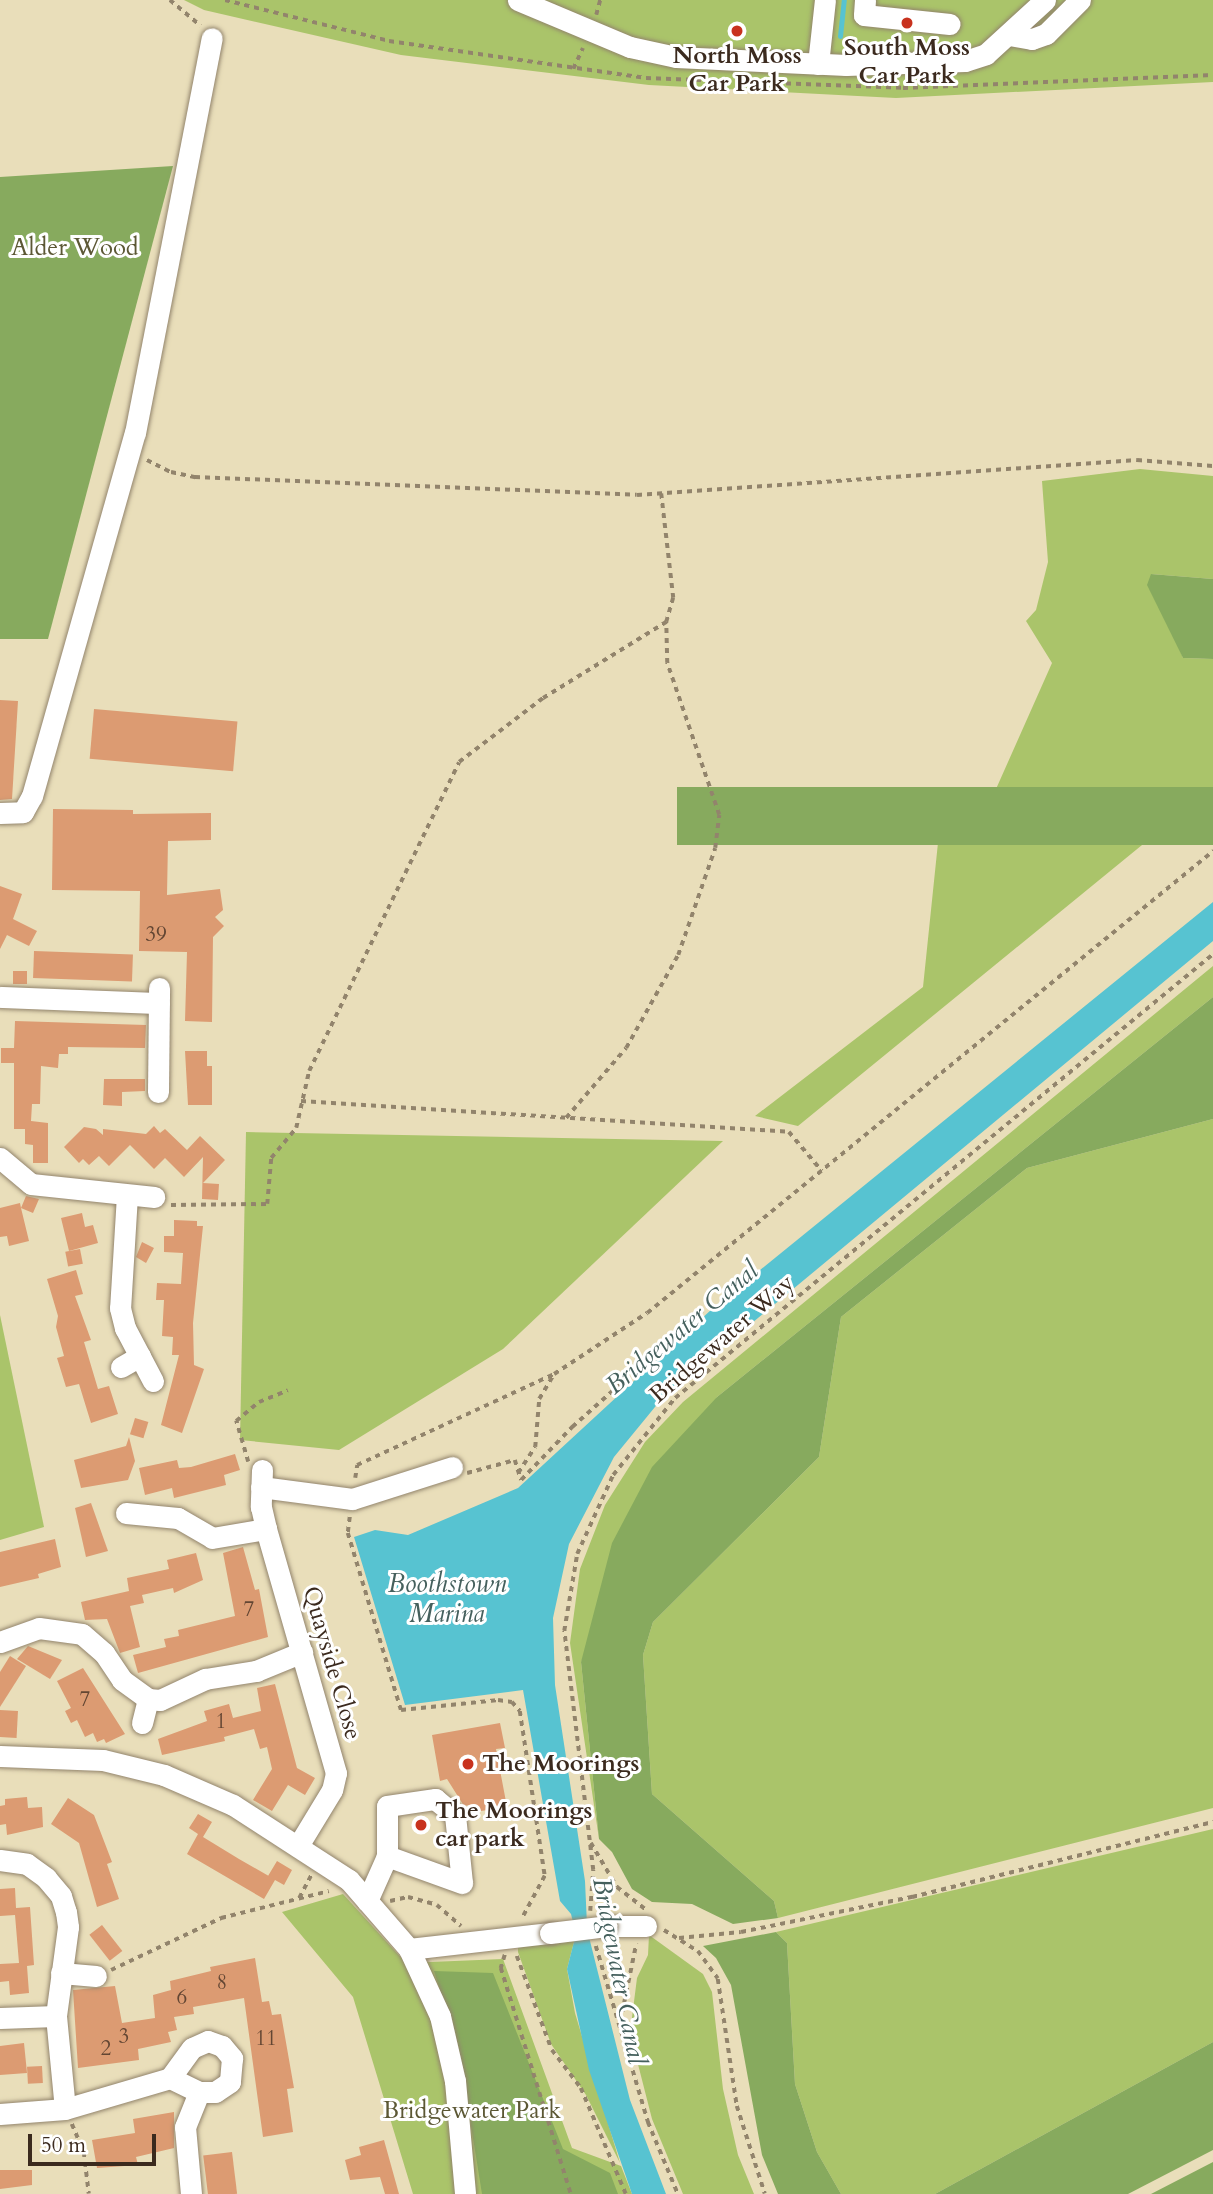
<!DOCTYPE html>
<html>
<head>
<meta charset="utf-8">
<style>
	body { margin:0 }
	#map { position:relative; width:1213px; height:2194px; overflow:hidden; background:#e9deba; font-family:Cardo,serif }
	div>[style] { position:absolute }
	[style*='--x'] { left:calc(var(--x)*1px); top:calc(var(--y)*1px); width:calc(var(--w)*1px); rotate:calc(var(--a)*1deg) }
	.green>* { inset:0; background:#aac46a }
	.forest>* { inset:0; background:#87aa5e; transform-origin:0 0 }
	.water>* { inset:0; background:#57c3d1 }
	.stream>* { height:5px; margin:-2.5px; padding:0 2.5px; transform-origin:2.5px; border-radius:2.5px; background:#57c3d1 }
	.building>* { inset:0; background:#dc9b72; transform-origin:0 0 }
	.path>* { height:3.5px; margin-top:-1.75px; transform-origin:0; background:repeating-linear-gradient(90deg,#92846c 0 5px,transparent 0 10px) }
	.roads { filter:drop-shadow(0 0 2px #92846c) drop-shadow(0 0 2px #92846c) }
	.minor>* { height:21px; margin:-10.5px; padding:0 10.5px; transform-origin:10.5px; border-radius:10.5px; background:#fff }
	.bridges { filter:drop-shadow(0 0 2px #92846c) drop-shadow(0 0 2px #92846c) }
	.minor-bridge>* { height:21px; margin:-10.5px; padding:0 10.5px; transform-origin:10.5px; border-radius:10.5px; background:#fff }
	.dots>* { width:19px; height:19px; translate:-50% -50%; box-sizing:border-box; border:4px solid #fff; border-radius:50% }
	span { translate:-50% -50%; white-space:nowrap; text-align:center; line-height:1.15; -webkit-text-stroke:6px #fff; paint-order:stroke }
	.number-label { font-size:21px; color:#634633 }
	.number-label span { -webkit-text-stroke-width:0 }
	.poi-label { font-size:24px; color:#3b2a1e; font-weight:700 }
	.left { translate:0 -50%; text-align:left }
	.park-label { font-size:24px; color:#5c5835 }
	.street-label { font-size:24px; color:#3b2a1e }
	.water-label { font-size:26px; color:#45605d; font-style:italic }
	.scale { position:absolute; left:28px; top:2134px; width:128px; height:32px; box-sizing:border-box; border:4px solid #3b2a1e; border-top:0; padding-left:9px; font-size:21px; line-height:24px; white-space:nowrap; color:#3b2a1e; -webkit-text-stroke:5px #fff; paint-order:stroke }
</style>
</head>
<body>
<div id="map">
	<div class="green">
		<div style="clip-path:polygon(184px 0,1213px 0,1213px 82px,896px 98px,649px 85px,401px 55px,204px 10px)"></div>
		<div style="clip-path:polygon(1140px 469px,1213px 476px,1213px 579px,1151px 574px,1183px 658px,1213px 659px,1213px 787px,798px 1126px,755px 1116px,923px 987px,939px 833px,976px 834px,1052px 663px,1026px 621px,1036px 610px,1048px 562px,1042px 481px)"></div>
		<div style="clip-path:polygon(1213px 966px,1213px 997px,717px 1397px,581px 1662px,599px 1839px,570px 1643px,580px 1569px,605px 1505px,645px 1442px,683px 1402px)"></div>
		<div style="clip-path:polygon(1213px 1119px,1213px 1808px,778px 1918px,774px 1901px,652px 1794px,643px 1655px,653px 1622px,819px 1457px,841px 1317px,1027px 1168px)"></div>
		<div style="clip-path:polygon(246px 1132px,723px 1141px,503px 1349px,339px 1450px,240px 1440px)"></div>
		<div style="clip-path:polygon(0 1315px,44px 1527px,0 1540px)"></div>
		<div style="clip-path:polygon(1213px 1829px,1213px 2042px,935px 2194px,841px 2194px,817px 2152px,795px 2084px,787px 1943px,776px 1932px)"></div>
		<div style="clip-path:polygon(343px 1894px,406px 1963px,503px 1959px,572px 2148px,621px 2166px,632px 2194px,413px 2194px,353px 1997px,282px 1912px)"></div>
		<div style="clip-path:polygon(649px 1935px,703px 1974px,712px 1992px,723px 2089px,738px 2155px,754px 2194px,683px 2194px,652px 2119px,630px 2033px,637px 1978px,648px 1955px)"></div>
		<div style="clip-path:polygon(575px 1938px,567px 1969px,575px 2013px,620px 2163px,586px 2095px,551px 2044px,518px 1952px,518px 1945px)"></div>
	</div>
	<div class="forest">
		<div style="clip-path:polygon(173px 166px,48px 639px,0 639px,0 177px)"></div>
		<div style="clip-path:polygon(1151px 574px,1213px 579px,1213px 659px,1183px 658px,1147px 585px)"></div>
		<div style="left:1213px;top:787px;width:58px;height:536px;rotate:90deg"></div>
		<div style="clip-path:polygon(1213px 997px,1213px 1119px,1027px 1168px,841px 1317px,819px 1457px,653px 1622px,643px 1655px,652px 1794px,774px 1901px,778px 1918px,733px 1924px,692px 1904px,652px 1902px,632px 1889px,612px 1852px,599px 1839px,581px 1662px,612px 1543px,652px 1467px,717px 1397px)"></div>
		<div style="clip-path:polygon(776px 1932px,787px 1943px,795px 2084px,817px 2152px,841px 2194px,778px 2194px,762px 2155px,731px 1985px,716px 1958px,703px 1946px)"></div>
		<div style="clip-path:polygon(434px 1971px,493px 1973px,563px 2149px,610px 2173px,618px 2194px,482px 2194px,459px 2051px)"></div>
		<div style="clip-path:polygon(1213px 2042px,1213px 2150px,1128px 2194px,935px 2194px)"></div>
		<div style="clip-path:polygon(1213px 2162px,1213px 2194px,1151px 2194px)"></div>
	</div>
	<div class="water">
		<div style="clip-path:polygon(1213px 902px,1213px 941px,664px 1396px,614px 1457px,569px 1544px,553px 1618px,555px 1685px,585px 1881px,587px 1925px,574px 1926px,571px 1914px,560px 1901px,523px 1690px,405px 1705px,354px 1537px,375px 1530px,408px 1535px,518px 1488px,712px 1309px)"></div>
		<div style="clip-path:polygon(589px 1937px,630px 2100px,666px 2194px,632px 2194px,589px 2070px,567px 1969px,575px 1938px)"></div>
	</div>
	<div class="stream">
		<div style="--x:840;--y:36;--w:36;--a:-84"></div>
	</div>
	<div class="building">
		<div style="clip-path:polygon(0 700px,18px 701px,12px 799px,0 800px)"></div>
		<div style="left:94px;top:709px;width:144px;height:50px;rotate:5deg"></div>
		<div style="clip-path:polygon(53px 809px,133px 810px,133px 814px,211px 813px,211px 840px,168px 841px,167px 895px,220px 889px,223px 910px,215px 917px,224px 926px,213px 937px,212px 1022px,185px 1021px,187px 952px,139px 951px,140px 891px,52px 890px)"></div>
		<div style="clip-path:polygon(0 886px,22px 894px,13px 919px,37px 931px,29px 946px,7px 935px,0 949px)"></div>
		<div style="left:34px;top:951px;width:99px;height:27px;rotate:2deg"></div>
		<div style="left:13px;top:971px;width:14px;height:13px"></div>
		<div style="clip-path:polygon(15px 1021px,146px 1025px,145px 1048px,68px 1047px,68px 1054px,59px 1054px,58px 1068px,41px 1066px,40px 1104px,32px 1104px,31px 1121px,48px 1123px,48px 1163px,33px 1163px,33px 1145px,25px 1144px,25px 1129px,14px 1129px,14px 1063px,1px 1063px,1px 1048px,14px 1048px)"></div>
		<div style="clip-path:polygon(185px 1051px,207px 1051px,207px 1066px,212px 1066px,212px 1105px,188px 1105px)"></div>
		<div style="clip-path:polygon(104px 1079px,145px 1079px,145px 1091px,122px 1092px,122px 1106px,103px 1105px)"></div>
		<div style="clip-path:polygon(154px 1126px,160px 1133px,165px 1129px,187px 1150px,200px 1136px,225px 1160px,203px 1183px,219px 1184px,218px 1200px,202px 1199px,203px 1157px,184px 1177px,165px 1158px,154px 1169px,130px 1145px,109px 1166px,99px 1156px,89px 1165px,83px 1159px,79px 1163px,64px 1147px,84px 1127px,96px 1129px,103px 1135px,103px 1129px,146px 1134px)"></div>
		<div style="clip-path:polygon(26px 1196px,39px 1199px,33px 1213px,21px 1208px,29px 1241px,9px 1246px,7px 1236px,0 1237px,0 1208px,20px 1203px,21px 1208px)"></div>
		<div style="clip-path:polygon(82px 1213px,85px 1227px,93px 1225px,98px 1243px,69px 1251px,61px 1218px)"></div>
		<div style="clip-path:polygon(174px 1220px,197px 1221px,197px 1226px,203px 1226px,193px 1323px,194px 1365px,204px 1369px,182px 1433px,161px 1425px,179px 1355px,172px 1355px,173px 1337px,162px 1336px,164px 1300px,156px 1300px,157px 1283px,181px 1284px,183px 1253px,164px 1252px,164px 1236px,174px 1236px)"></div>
		<div style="clip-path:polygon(142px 1242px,154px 1248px,146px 1263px,136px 1257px)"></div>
		<div style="left:80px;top:1249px;width:15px;height:15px;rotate:79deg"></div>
		<div style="clip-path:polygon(76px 1270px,83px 1294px,75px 1296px,91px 1340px,84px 1342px,98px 1389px,109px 1386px,118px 1414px,91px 1423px,79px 1384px,66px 1387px,57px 1358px,64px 1356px,56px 1327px,58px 1316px,47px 1279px)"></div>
		<div style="left:135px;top:1418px;width:14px;height:17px;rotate:17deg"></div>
		<div style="clip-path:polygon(129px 1437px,135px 1461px,128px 1480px,81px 1488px,74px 1460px,126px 1446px)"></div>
		<div style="clip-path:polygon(235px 1454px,240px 1470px,224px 1475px,226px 1485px,174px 1498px,172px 1488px,145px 1495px,139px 1468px,177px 1460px,179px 1468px,191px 1467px)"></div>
		<div style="clip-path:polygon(91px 1503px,108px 1551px,86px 1557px,75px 1508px)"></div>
		<div style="clip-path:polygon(55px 1539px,61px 1567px,38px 1574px,39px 1578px,0 1587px,0 1552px)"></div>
		<div style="clip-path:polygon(243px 1547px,255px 1590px,259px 1589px,268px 1637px,138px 1673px,133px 1655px,166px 1647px,164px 1639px,179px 1636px,178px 1630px,235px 1616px,223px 1553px)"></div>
		<div style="clip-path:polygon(196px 1553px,203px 1580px,174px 1593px,173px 1588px,142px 1595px,144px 1603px,130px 1606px,140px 1647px,120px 1653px,107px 1619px,85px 1620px,81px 1602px,129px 1591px,127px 1578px,169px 1569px,167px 1560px)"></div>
		<div style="clip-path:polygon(28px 1646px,62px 1660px,50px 1679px,17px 1659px)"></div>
		<div style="clip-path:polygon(10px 1656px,26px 1666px,0 1707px,0 1672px)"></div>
		<div style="clip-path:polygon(83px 1668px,125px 1734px,106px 1743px,104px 1739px,97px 1742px,93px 1733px,85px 1737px,77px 1720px,71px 1723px,65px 1711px,71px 1708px,57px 1681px)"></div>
		<div style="clip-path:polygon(275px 1684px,297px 1768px,315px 1778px,305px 1795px,288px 1785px,272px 1811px,253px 1800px,272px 1769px,267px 1747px,260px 1749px,254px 1729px,224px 1737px,225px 1741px,162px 1755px,158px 1739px,207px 1721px,204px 1711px,229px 1704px,233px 1718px,261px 1711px,257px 1688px)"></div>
		<div style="left:0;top:1710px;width:18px;height:27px;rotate:3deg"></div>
		<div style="clip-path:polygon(500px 1723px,505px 1748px,496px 1749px,507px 1807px,481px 1811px,475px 1804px,464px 1806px,447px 1779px,440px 1781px,432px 1735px)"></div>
		<div style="clip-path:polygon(27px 1797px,28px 1808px,42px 1807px,43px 1827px,7px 1835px,6px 1824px,0 1825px,0 1806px,5px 1805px,5px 1799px)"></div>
		<div style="clip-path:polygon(68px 1798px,94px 1815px,112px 1862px,107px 1864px,119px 1899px,97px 1907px,79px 1843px,51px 1824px)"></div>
		<div style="clip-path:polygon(198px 1814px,212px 1822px,203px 1837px,239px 1859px,274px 1879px,268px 1876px,277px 1861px,292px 1870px,284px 1885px,275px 1880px,264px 1899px,187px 1854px,198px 1834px,189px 1828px)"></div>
		<div style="clip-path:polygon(15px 1888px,16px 1908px,30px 1907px,34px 1965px,27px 1966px,29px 1993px,10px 1995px,9px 1981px,0 1982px,0 1964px,19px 1963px,15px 1915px,0 1916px,0 1889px)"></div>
		<div style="left:102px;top:1925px;width:33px;height:16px;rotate:52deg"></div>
		<div style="clip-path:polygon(255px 1958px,262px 2002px,269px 2001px,272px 2015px,281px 2014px,294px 2088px,287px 2089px,293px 2132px,263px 2137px,244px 1998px,193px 2007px,194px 2014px,174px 2017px,177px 2030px,168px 2032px,171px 2042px,138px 2049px,139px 2060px,78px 2068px,73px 1990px,115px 1986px,122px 2023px,155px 2018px,153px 1995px,171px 1990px,170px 1981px,211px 1971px,210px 1967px)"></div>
		<div style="clip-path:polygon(24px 2043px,27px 2073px,0 2075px,0 2046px)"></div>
		<div style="left:42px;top:2066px;width:17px;height:15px;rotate:87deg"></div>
		<div style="clip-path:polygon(174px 2112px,174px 2148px,136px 2157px,138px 2165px,97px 2168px,92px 2140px,135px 2133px,133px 2119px)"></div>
		<div style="clip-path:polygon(384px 2140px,399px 2194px,385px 2194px,380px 2177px,350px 2180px,345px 2160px,361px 2155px,359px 2147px)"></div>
		<div style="left:232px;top:2152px;width:42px;height:29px;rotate:83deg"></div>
		<div style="clip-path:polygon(0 2170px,32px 2170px,32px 2185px,0 2189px)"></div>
	</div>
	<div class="path">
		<div style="--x:170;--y:0;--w:40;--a:40"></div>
		<div style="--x:225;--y:0;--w:169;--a:14"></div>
		<div style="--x:389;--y:41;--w:260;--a:8.2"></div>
		<div style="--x:646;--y:78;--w:257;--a:2.2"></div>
		<div style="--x:903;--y:88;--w:310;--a:-2.4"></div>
		<div style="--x:596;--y:15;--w:16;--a:-75"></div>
		<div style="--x:573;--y:69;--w:23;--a:-65"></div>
		<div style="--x:147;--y:460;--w:27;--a:27"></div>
		<div style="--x:171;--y:472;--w:25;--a:12"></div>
		<div style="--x:195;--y:477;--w:442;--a:2.3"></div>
		<div style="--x:637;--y:495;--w:501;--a:-4"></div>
		<div style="--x:1137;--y:460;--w:76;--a:4.5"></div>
		<div style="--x:301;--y:1101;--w:489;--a:3.6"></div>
		<div style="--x:789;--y:1132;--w:51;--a:49.8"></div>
		<div style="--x:566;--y:1118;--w:92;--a:-49.4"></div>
		<div style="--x:626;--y:1048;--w:107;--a:-60.8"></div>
		<div style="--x:678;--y:955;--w:113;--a:-70.9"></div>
		<div style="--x:715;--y:848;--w:33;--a:-83"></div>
		<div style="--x:719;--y:815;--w:161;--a:-108.9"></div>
		<div style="--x:667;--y:663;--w:41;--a:-91.4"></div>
		<div style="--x:171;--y:1205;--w:96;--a:-0.6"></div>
		<div style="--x:267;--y:1204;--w:46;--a:-85"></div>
		<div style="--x:271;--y:1158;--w:39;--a:-50"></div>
		<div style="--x:296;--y:1128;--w:58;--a:-77.2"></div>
		<div style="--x:309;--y:1071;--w:343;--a:-64.1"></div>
		<div style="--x:459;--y:762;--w:106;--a:-37.3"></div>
		<div style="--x:543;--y:698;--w:145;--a:-31.7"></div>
		<div style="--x:666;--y:622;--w:25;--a:-74"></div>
		<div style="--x:673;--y:598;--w:105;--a:-96.6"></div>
		<div style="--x:248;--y:1462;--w:43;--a:-106.3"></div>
		<div style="--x:236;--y:1421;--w:30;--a:-40"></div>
		<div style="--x:259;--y:1402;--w:31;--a:-22"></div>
		<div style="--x:467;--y:1473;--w:50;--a:-15.2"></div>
		<div style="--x:515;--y:1460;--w:21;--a:73"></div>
		<div style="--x:521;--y:1480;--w:74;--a:-46.1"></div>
		<div style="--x:572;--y:1427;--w:177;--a:-41.8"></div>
		<div style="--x:518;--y:1473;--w:31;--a:-57"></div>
		<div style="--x:535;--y:1447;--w:48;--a:-85.2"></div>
		<div style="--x:539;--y:1399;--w:27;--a:-59"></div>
		<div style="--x:355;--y:1478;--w:13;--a:-81"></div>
		<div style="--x:357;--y:1465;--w:217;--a:-24.8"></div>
		<div style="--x:554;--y:1374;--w:111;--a:-33.3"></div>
		<div style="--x:647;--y:1313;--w:731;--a:-39.22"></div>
		<div style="--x:350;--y:1517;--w:16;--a:97"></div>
		<div style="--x:348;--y:1533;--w:185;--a:73.3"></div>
		<div style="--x:401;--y:1710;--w:98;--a:-5.9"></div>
		<div style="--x:498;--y:1700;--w:14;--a:8"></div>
		<div style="--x:512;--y:1702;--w:12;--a:48"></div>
		<div style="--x:520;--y:1711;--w:167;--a:81.4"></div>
		<div style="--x:545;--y:1876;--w:47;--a:118.2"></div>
		<div style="--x:591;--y:1843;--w:51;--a:59.4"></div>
		<div style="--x:617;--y:1887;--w:36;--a:38"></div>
		<div style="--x:299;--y:1898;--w:26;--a:-62"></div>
		<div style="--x:390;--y:1901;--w:18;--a:-13"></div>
		<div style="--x:408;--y:1897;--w:30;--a:15"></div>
		<div style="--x:437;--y:1905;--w:32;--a:41"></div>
		<div style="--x:590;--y:1911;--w:41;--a:-85.8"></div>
		<div style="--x:593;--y:1870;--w:241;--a:-96.9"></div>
		<div style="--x:564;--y:1631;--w:78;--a:-80.4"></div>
		<div style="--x:577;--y:1554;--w:87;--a:-65.5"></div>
		<div style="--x:613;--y:1475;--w:99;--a:-51.2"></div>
		<div style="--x:675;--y:1398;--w:698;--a:-39.53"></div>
		<div style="--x:664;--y:1930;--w:40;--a:32"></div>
		<div style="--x:698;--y:1951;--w:34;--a:54"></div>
		<div style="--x:718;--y:1979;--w:128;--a:81.5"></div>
		<div style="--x:737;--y:2106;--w:92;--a:72.3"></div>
		<div style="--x:679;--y:1938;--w:62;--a:-5.5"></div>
		<div style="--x:741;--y:1932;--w:175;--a:-11.6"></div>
		<div style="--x:912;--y:1897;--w:310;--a:-14"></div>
		<div style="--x:596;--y:1946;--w:184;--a:73.5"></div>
		<div style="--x:648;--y:2122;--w:78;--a:67.4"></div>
		<div style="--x:505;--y:1955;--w:14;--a:107"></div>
		<div style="--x:501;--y:1968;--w:237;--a:72.8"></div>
		<div style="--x:517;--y:1956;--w:100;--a:69.6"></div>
		<div style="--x:552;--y:2050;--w:48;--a:52.7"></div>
		<div style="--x:581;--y:2088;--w:115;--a:67"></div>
		<div style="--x:111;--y:1970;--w:122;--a:-25.3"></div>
		<div style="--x:221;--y:1918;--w:111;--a:-14"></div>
		<div style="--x:620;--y:2022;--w:80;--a:-78.4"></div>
		<div style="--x:72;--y:2124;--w:30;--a:67"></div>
		<div style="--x:84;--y:2152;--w:42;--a:83.2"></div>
	</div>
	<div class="roads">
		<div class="minor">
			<div style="--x:518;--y:0;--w:121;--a:22.8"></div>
			<div style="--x:630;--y:47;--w:47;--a:12.3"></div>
			<div style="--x:676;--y:57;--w:170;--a:2.7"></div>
			<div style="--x:846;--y:65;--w:119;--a:-1.9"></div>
			<div style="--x:965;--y:61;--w:22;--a:-18"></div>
			<div style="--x:986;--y:54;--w:80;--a:-42.5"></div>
			<div style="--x:865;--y:0;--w:15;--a:94"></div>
			<div style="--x:864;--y:15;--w:86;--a:6"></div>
			<div style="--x:1009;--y:35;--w:23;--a:10"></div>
			<div style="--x:1032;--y:39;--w:15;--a:-20"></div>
			<div style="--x:1046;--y:34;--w:48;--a:-45"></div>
			<div style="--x:818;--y:64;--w:64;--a:-83.8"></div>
			<div style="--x:0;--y:813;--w:23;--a:-2"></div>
			<div style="--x:23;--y:812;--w:18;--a:-61"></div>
			<div style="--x:32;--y:796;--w:377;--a:-74.2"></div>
			<div style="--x:135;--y:433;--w:402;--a:-79"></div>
			<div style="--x:0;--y:997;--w:159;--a:2.2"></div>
			<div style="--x:158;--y:1092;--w:104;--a:-89.4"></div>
			<div style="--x:0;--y:1158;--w:40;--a:40"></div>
			<div style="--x:31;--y:1184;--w:124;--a:6"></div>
			<div style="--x:127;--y:1195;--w:113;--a:93.5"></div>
			<div style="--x:120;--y:1308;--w:21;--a:76"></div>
			<div style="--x:125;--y:1328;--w:60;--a:62.2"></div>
			<div style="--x:121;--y:1367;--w:22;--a:-30"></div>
			<div style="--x:262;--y:1470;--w:37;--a:92"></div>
			<div style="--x:261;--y:1507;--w:23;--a:77"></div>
			<div style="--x:266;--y:1529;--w:254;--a:74"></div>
			<div style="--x:336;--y:1773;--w:17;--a:103"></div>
			<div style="--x:332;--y:1790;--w:66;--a:121.3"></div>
			<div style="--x:261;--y:1487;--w:92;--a:7.5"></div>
			<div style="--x:352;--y:1499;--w:105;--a:-17.7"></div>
			<div style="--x:126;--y:1513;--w:52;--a:5.5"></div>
			<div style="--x:178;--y:1518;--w:39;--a:30"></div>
			<div style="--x:212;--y:1538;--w:55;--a:-9.5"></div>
			<div style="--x:0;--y:1642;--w:41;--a:-19.7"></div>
			<div style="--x:39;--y:1628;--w:43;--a:7.9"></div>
			<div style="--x:82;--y:1634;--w:29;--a:41"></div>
			<div style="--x:104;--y:1653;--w:32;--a:56"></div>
			<div style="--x:122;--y:1680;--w:32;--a:36"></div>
			<div style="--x:148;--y:1699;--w:12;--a:5"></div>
			<div style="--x:160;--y:1700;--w:50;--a:-25"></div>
			<div style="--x:205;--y:1679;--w:52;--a:-8.9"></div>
			<div style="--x:256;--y:1671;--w:50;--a:-22.4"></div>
			<div style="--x:142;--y:1723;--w:25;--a:-76"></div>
			<div style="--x:0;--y:1756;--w:103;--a:2.2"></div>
			<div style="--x:103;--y:1760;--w:63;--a:13.8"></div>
			<div style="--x:164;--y:1775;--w:75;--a:23.5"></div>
			<div style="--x:233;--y:1805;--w:138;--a:32.9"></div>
			<div style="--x:349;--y:1880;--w:91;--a:49"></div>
			<div style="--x:409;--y:1949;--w:74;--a:65.2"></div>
			<div style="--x:440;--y:2016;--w:67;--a:77"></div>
			<div style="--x:455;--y:2081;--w:113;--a:84.9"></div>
			<div style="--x:0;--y:1860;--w:27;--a:8"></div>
			<div style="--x:27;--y:1864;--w:24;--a:36"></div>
			<div style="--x:46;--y:1878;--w:23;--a:50"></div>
			<div style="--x:61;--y:1896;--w:17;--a:73"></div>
			<div style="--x:66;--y:1912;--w:15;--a:82"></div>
			<div style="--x:68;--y:1927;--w:90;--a:97.7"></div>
			<div style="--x:56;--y:2016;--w:93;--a:84.5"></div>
			<div style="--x:367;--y:1901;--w:49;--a:-66"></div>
			<div style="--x:387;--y:1856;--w:50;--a:-90"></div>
			<div style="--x:387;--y:1806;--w:49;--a:-8.3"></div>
			<div style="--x:435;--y:1799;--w:26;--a:39"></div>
			<div style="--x:455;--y:1815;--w:68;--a:84.1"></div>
			<div style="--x:462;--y:1883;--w:80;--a:-160.2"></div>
			<div style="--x:607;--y:1926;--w:39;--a:0"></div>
			<div style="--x:409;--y:1949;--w:142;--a:-6.5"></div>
			<div style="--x:61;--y:1973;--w:35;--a:5"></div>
			<div style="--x:0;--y:2018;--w:56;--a:-2"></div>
			<div style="--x:0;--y:2114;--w:65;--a:-4.4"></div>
			<div style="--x:65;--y:2109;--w:109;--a:-16.4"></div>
			<div style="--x:170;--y:2078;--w:37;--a:-54"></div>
			<div style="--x:192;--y:2048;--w:17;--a:-24"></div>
			<div style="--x:208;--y:2041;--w:15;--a:20"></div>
			<div style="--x:222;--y:2046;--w:16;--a:50"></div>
			<div style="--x:232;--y:2058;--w:24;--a:95"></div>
			<div style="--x:230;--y:2082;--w:18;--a:146"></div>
			<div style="--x:215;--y:2092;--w:16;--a:180"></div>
			<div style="--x:199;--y:2092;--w:32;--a:-154"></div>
			<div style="--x:191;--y:2194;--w:67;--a:-95.1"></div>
			<div style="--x:185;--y:2127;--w:38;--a:-68"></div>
		</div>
	</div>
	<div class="bridges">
		<div class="minor-bridge">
			<div style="--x:550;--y:1933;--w:57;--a:-7"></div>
		</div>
	</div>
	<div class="dots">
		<div style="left:907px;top:23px;background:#c8321e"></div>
		<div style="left:737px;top:31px;background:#c8321e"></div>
		<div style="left:468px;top:1764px;background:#c8321e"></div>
		<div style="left:421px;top:1825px;background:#c8321e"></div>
	</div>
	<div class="number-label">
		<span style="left:156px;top:935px">39</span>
		<span style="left:249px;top:1610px">7</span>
		<span style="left:85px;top:1700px">7</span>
		<span style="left:221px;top:1722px">1</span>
		<span style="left:222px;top:1983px">8</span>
		<span style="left:182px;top:1998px">6</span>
		<span style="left:124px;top:2037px">3</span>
		<span style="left:266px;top:2039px">11</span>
		<span style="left:106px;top:2049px">2</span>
	</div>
	<div class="poi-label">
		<span style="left:907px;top:62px">South Moss<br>Car Park</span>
		<span style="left:737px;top:70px">North Moss<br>Car Park</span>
		<span class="left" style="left:482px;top:1764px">The Moorings</span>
		<span class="left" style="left:435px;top:1825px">The Moorings<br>car park</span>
	</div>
	<div class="park-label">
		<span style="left:75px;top:248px">Alder Wood</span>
		<span style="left:472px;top:2111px">Bridgewater Park</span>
	</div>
	<div class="street-label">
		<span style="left:722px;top:1339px;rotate:-41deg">Bridgewater Way</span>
		<span style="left:332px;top:1663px;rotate:74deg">Quayside Close</span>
	</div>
	<div class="water-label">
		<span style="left:682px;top:1328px;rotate:-40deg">Bridgewater Canal</span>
		<span style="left:447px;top:1599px">Boothstown<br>Marina</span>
		<span style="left:619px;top:1971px;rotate:79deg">Bridgewater Canal</span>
	</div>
	<div class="scale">50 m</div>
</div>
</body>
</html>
